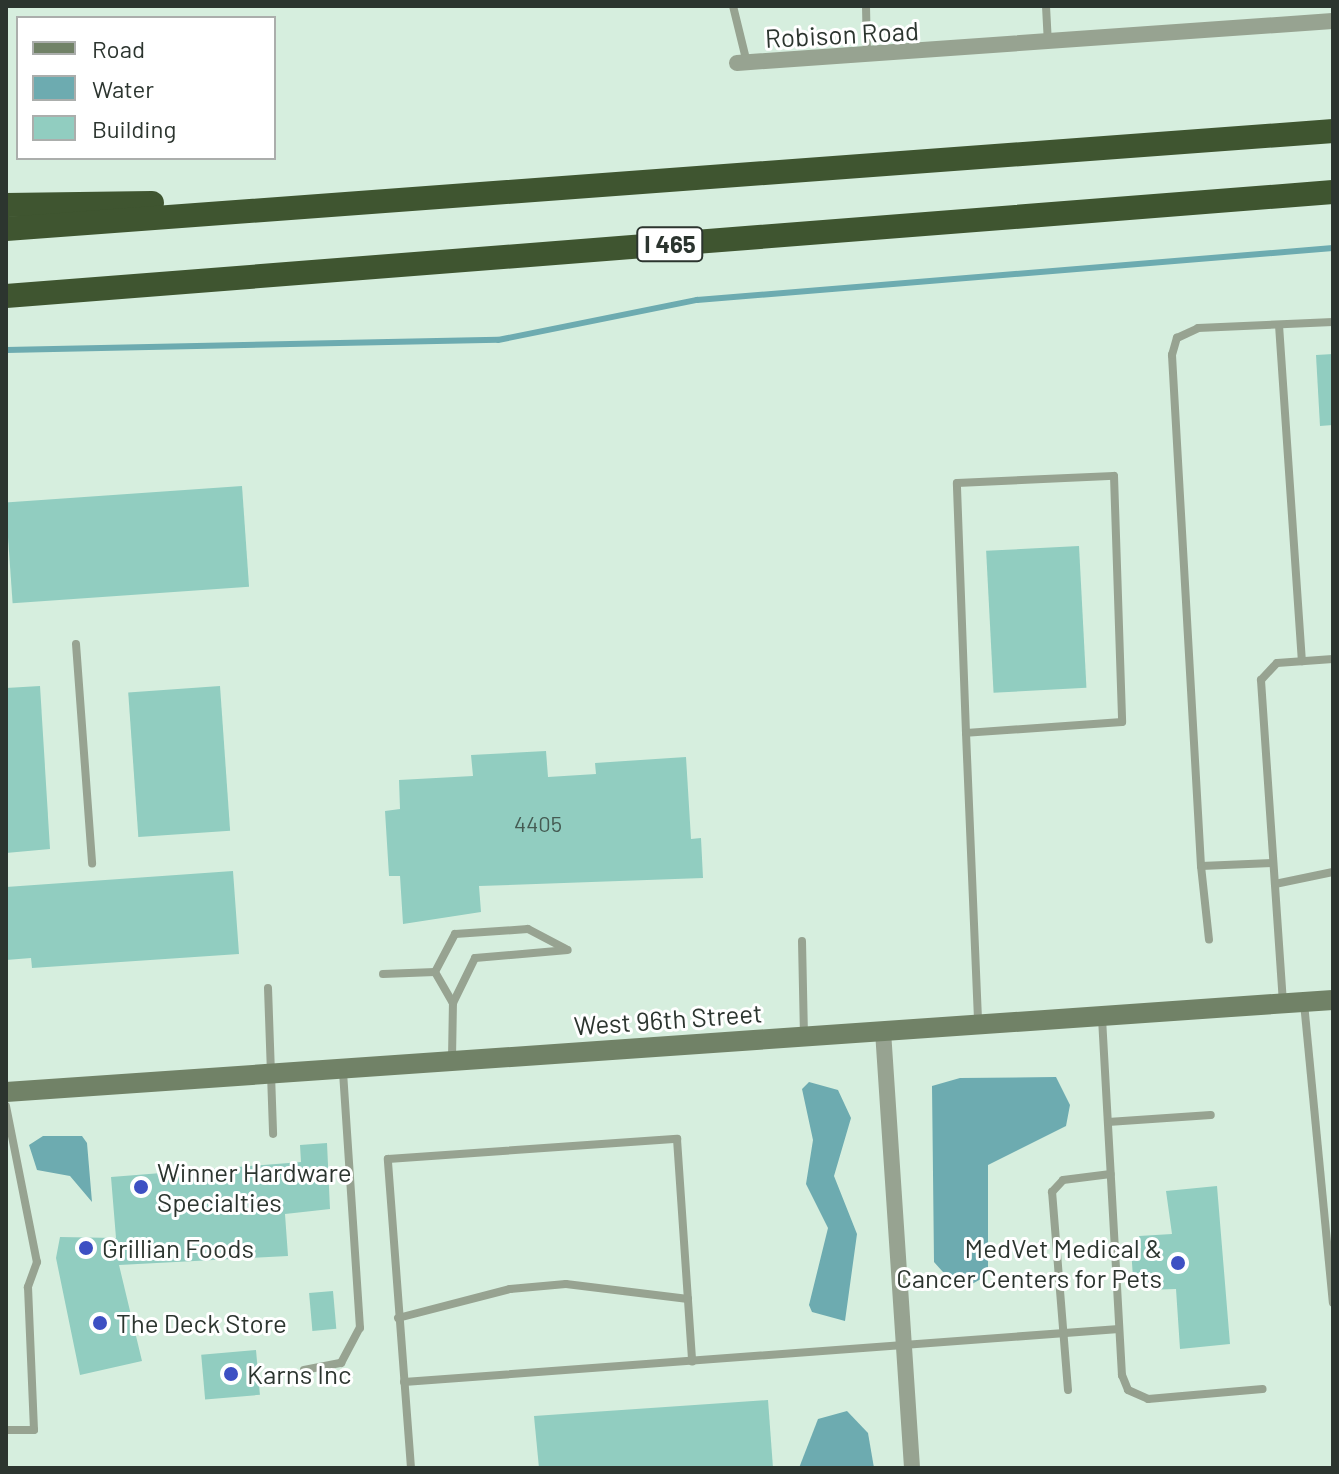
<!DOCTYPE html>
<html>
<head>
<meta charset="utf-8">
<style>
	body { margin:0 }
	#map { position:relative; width:1339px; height:1474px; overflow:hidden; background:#d6eede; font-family:Barlow,sans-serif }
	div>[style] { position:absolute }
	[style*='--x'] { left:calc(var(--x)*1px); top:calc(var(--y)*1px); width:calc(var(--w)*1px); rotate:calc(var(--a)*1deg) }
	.water>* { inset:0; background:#6dabb0 }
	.stream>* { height:6px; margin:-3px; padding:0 3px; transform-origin:3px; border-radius:3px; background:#6dabb0 }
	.building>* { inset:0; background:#91cdc0; transform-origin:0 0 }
	.lane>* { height:8px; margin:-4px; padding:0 4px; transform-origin:4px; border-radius:4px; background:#97a391 }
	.street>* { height:16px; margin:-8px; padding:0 8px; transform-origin:8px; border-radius:8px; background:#97a391 }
	.secondary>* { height:20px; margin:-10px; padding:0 10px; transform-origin:10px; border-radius:10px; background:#718267 }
	.highway>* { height:24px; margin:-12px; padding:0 12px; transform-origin:12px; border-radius:12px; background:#3f5530 }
	.dots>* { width:22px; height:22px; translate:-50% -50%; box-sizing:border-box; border:4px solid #fff; border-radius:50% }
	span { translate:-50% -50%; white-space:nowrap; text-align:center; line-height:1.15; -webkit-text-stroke:6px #fff; paint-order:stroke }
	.number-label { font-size:22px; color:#455b53 }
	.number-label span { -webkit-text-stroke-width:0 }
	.shield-label span { padding:2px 6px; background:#fff; border:2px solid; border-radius:6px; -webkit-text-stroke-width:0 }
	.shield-label { font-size:24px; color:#2c352f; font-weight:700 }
	.street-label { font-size:26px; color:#2c352f }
	.poi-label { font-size:26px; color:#2c352f }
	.left { translate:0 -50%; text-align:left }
	.right { translate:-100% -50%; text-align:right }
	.frame { position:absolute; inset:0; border:8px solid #2c352f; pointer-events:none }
	.legend { position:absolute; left:16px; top:16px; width:260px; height:144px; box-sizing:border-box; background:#fff; border:2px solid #abaeac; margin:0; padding:10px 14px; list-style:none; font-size:24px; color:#2c352f }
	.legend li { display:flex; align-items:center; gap:16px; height:40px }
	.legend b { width:40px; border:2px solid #abaeac }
</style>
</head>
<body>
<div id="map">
	<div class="water">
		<div style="clip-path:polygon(1056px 1077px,1070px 1105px,1066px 1126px,988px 1165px,988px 1275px,972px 1284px,951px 1281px,934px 1262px,932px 1086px,960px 1078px)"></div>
		<div style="clip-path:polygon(809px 1082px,838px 1090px,851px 1118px,834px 1176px,857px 1234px,845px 1321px,812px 1312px,809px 1305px,828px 1228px,806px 1184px,813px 1140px,802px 1089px)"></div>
		<div style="clip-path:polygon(43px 1136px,82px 1136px,87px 1143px,92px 1202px,70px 1176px,37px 1170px,29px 1145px)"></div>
		<div style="clip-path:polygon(847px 1411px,868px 1433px,874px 1468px,799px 1468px,818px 1419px)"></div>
	</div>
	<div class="stream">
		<div style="--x:6;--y:350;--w:492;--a:-1.2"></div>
		<div style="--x:498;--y:340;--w:203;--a:-11.4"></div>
		<div style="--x:697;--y:300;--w:638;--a:-4.67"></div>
	</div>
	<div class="building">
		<div style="clip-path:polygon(1333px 354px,1333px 425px,1320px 426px,1316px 355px)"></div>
		<div style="left:242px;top:486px;width:101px;height:237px;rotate:86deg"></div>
		<div style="left:1079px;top:546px;width:142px;height:93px;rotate:87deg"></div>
		<div style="clip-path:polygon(40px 686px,50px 849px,6px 853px,6px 688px)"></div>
		<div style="left:220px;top:686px;width:145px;height:92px;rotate:86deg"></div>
		<div style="clip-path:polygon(546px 751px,548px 777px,596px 774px,595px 763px,686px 757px,691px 839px,701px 838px,703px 878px,479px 886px,481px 912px,403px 924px,400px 876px,389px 876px,385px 811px,400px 809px,399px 780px,473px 776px,471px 755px)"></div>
		<div style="clip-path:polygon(233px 871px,239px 954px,32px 968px,31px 958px,6px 960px,6px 887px)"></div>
		<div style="clip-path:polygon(327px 1143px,330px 1209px,285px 1214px,288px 1256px,119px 1265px,142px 1361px,80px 1375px,56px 1258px,60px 1237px,116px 1238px,111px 1177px,301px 1162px,300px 1145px)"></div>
		<div style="clip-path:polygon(1217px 1186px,1230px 1344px,1180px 1349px,1176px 1289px,1143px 1290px,1143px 1278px,1133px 1278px,1131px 1248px,1141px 1248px,1139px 1236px,1172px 1234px,1166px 1191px)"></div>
		<div style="left:333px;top:1291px;width:38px;height:24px;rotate:85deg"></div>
		<div style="left:256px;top:1350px;width:45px;height:55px;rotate:85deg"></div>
		<div style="clip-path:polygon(768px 1400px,773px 1468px,539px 1468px,534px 1416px)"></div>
	</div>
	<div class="lane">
		<div style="--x:733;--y:6;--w:59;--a:76.2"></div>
		<div style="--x:866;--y:6;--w:48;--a:88.8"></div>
		<div style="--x:1046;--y:6;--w:37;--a:87"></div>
		<div style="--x:1279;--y:325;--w:337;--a:86.1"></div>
		<div style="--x:76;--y:644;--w:220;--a:85.8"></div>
		<div style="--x:966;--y:733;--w:250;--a:-92.1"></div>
		<div style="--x:957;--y:483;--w:157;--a:-2.6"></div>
		<div style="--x:1114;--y:476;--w:246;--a:88.1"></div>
		<div style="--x:1122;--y:722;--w:156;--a:176"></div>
		<div style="--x:966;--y:733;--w:290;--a:87.6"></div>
		<div style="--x:1273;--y:863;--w:72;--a:177.6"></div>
		<div style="--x:1201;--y:866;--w:512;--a:-93.25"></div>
		<div style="--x:1172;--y:355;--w:18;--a:-74"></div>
		<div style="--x:1177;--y:338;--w:23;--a:-25"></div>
		<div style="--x:1198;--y:328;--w:135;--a:-2.5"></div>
		<div style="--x:1201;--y:866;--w:74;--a:83.8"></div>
		<div style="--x:1275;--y:884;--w:59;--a:-11.7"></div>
		<div style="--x:802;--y:941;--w:94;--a:88.8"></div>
		<div style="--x:435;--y:972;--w:43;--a:-62.2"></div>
		<div style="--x:455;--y:934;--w:73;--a:-3.9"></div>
		<div style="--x:528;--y:929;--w:43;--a:27.8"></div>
		<div style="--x:435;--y:972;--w:36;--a:60"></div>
		<div style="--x:383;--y:974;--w:52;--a:-2.2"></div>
		<div style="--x:268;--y:988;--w:146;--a:88"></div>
		<div style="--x:1283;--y:1003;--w:324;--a:-93.9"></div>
		<div style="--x:1261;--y:680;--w:23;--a:-47"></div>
		<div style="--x:1277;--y:663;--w:56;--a:-4.1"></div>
		<div style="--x:1304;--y:1003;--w:301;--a:84.5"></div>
		<div style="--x:1102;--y:1018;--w:358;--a:86.8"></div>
		<div style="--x:1122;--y:1375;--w:16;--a:68"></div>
		<div style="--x:1128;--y:1390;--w:22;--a:24"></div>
		<div style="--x:1148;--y:1399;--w:115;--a:-5"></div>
		<div style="--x:452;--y:1058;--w:55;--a:-89"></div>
		<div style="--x:453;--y:1003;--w:50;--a:-63.9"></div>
		<div style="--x:475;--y:958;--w:93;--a:-4.9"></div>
		<div style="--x:6;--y:1106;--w:159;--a:78.8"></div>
		<div style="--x:37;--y:1262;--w:27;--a:110"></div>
		<div style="--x:28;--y:1287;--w:143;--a:87.6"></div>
		<div style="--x:34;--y:1430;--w:28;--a:180"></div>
		<div style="--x:1108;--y:1122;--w:103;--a:-3.9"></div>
		<div style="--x:398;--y:1318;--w:116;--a:-14.5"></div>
		<div style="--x:510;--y:1289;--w:56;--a:-5.1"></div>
		<div style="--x:566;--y:1284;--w:123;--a:7"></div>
		<div style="--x:304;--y:1370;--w:38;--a:-11"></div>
		<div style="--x:341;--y:1363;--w:40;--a:-62"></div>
		<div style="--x:360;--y:1328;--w:258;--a:-93.8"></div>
		<div style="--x:404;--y:1382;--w:717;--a:-4.24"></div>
		<div style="--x:1068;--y:1390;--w:199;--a:-94.6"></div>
		<div style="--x:1052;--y:1192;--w:16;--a:-47"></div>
		<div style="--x:1063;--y:1180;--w:48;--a:-7.1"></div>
		<div style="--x:411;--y:1468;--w:310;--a:-94.3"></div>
		<div style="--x:388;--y:1159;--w:290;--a:-4"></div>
		<div style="--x:677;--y:1139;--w:223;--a:86.1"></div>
	</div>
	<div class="street">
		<div style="--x:737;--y:63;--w:597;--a:-4.03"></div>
		<div style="--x:883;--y:1031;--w:438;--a:86.2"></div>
	</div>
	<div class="secondary">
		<div style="--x:6;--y:1092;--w:1330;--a:-3.97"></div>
	</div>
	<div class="highway">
		<div style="--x:6;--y:205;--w:146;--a:-0.8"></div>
		<div style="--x:6;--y:229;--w:1331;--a:-4.22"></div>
		<div style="--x:6;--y:296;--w:1331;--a:-4.48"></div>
	</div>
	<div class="dots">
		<div style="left:141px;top:1187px;background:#3d50c3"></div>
		<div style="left:86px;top:1248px;background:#3d50c3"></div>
		<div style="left:1178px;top:1263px;background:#3d50c3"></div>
		<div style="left:100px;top:1323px;background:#3d50c3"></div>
		<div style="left:231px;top:1374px;background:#3d50c3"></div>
	</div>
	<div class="number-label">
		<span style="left:538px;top:824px">4405</span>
	</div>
	<div class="shield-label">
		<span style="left:670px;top:244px">I 465</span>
	</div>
	<div class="street-label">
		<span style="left:842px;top:34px;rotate:-3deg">Robison Road</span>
		<span style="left:668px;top:1019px;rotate:-4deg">West 96th Street</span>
	</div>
	<div class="poi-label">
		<span class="left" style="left:157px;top:1187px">Winner Hardware<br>Specialties</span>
		<span class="left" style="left:102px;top:1248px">Grillian Foods</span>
		<span class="right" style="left:1162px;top:1263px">MedVet Medical &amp;<br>Cancer Centers for Pets</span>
		<span class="left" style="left:116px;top:1323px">The Deck Store</span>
		<span class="left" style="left:247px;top:1374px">Karns Inc</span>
	</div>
	<div class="frame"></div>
	<ul class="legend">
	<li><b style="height:10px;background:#718267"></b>Road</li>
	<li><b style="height:22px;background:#6dabb0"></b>Water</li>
	<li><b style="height:22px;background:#91cdc0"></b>Building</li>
	</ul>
</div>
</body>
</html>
